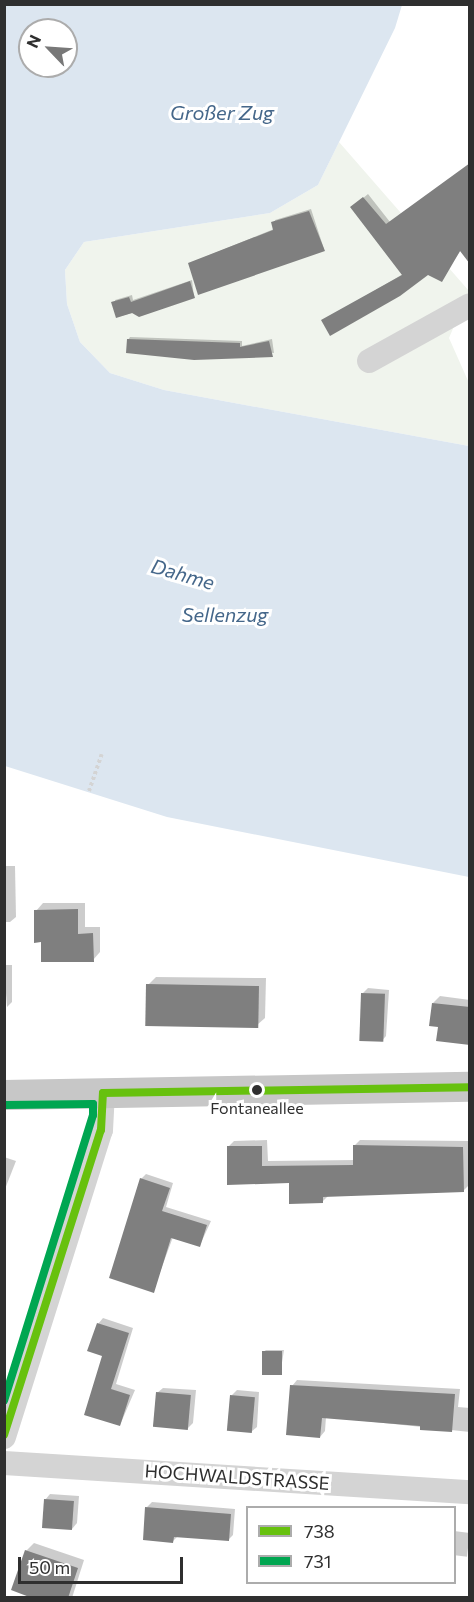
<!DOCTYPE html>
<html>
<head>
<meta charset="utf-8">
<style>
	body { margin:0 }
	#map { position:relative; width:474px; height:1602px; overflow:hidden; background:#fff; font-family:Commissioner,sans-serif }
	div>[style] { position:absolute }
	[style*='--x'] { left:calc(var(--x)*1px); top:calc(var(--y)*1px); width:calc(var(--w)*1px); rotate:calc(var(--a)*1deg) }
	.green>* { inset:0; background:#f0f4ed }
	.water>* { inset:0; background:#dce6f0 }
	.shadow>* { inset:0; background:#0003; transform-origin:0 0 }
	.building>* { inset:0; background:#7f7f7f; transform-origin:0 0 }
	.path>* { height:4px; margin-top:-2px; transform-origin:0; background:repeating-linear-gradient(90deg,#d4d4d4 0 3px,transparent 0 6px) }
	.minor>* { height:24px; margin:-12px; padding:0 12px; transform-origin:12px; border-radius:12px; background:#d4d4d4 }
	.major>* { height:30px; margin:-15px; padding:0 15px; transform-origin:15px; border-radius:15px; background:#c7c7c7 }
	.bus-1>* { height:8px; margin:-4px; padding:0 4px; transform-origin:4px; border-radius:4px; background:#67c10e }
	.bus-2>* { height:8px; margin:-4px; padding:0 4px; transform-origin:4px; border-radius:4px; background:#00a651 }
	.dots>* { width:16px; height:16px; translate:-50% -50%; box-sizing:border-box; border:3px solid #fff; border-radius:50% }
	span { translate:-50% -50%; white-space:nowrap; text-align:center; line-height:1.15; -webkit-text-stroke:6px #fff; paint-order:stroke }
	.bus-label { font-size:16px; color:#2f2f2f }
	.street-label { font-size:18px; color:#2f2f2f }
	.water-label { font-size:20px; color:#45678a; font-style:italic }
	.frame { position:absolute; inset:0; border:6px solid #2f2f2f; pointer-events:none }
	.legend { position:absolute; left:246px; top:1506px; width:210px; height:78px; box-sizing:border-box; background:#fff; border:2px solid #acacac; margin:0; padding:8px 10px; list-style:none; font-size:18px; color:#2f2f2f }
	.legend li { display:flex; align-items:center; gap:12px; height:30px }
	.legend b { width:30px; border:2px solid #acacac }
	.north { position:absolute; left:18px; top:18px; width:60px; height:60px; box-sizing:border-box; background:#fff; border:2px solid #acacac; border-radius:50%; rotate:295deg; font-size:16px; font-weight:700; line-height:24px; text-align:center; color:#2f2f2f }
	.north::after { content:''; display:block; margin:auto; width:21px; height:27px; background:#787878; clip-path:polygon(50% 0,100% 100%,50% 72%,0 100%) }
	.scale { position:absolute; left:18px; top:1557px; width:165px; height:27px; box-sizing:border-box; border:3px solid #2f2f2f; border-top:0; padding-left:8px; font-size:18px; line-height:21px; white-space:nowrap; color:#2f2f2f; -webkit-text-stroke:4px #fff; paint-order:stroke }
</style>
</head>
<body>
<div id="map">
	<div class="green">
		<div style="clip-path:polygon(339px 142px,469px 291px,449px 338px,469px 383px,469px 446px,164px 390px,110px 373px,80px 342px,67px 304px,65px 270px,84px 242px,270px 213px,318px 185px)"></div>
	</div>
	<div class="water">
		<div style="clip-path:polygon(evenodd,5px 4px,402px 5px,395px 28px,318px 185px,270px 213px,84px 242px,65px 270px,67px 304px,80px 342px,110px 373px,164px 390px,469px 446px,469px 877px,167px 817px,5px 766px,5px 4px,30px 30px,66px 30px,66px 66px,30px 66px,30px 30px)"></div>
	</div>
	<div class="shadow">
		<div style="clip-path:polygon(368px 194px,390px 222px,461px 250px,441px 280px,427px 273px,323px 321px,403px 274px,356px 204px)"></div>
		<div style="clip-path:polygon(311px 209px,324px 249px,190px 263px,274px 229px,275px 220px)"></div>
		<div style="clip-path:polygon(192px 280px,194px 297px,117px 317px,115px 300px,132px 295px,133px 300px)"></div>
		<div style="clip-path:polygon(130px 337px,242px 341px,242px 346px,272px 339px,274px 353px,128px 340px)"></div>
		<div style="clip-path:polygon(4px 866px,15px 866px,16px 917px,10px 922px,4px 922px)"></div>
		<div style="clip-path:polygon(43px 903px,85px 903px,85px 927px,100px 927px,100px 952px,93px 960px,42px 941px,36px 911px)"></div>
		<div style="clip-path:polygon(4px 965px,12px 965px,12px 1002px,7px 1007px)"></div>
		<div style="clip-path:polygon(156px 977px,266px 978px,265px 1018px,257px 1025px,148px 985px)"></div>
		<div style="clip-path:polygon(368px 988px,389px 990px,386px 1036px,381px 1042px,363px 993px)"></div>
		<div style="clip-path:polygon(440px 996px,470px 1000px,470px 1045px,440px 1026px,433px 1003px)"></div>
		<div style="clip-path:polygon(267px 1140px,268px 1161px,355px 1160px,354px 1146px,360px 1140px,468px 1141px,469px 1185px,463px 1191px,328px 1196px,322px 1202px,228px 1147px,234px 1141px)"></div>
		<div style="clip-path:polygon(4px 1157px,16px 1161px,5px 1189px,4px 1189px)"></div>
		<div style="clip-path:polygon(146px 1174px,173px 1183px,166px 1207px,211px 1221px,200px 1245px,173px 1237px,153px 1291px,141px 1179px)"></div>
		<div style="clip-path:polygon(103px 1318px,133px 1328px,116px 1384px,135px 1390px,120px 1425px,85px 1414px,104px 1355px,98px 1324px)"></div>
		<div style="clip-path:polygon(266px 1350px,284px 1350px,280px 1375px,263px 1352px)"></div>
		<div style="clip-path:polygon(297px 1380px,460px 1389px,458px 1407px,470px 1408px,470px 1432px,326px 1417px,325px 1431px,320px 1437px,292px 1386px)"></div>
		<div style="clip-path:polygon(163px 1388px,196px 1390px,193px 1423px,188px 1428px,157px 1393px)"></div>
		<div style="clip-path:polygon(237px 1390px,259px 1392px,257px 1427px,251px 1432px,232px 1395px)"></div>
		<div style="clip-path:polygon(50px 1494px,79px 1496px,77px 1523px,72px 1529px,45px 1500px)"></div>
		<div style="clip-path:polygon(152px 1502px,235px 1509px,233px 1535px,228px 1540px,178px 1536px,173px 1541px,147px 1507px)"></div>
		<div style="left:454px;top:1531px;width:16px;height:24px;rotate:7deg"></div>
		<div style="clip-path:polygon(34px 1543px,84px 1560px,72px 1598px,37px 1598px,26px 1551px)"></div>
	</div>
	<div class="building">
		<div style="clip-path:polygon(470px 163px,470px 264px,460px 251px,442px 282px,428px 275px,400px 296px,330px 336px,321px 320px,402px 275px,350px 207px,363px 197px,386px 224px)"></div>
		<div style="clip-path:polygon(309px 211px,325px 251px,198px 295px,188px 263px,273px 230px,271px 222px)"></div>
		<div style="clip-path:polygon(190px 281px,195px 298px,139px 317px,132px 313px,116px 318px,111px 302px,129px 297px,131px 302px)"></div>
		<div style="clip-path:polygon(127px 339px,240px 343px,240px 347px,269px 341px,273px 357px,194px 360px,126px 353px)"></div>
		<div style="clip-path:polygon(78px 909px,78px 934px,93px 933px,94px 962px,41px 962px,41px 942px,34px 943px,34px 910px)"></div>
		<div style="left:146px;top:984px;width:113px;height:42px;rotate:1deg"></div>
		<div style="left:361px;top:993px;width:24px;height:48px;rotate:2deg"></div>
		<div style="clip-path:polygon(432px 1003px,470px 1007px,470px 1045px,436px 1041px,438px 1027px,429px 1026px)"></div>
		<div style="clip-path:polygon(353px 1145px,463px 1147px,464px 1192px,323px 1197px,323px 1203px,289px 1204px,289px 1183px,227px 1185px,227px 1146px,262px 1146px,262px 1166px,353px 1165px)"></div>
		<div style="clip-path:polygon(140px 1178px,170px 1188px,162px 1211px,207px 1225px,200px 1247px,171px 1238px,154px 1293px,109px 1278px)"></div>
		<div style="clip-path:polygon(97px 1323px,129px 1333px,111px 1389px,130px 1395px,120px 1426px,84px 1415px,102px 1356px,87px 1351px)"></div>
		<div style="left:262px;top:1351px;width:20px;height:24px"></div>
		<div style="clip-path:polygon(290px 1385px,455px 1394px,452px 1432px,420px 1430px,420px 1426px,322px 1418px,320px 1438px,286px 1435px)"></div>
		<div style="left:156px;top:1392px;width:35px;height:35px;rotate:5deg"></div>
		<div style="left:230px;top:1395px;width:25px;height:36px;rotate:5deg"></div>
		<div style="left:44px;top:1499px;width:30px;height:29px;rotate:4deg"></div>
		<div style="clip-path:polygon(145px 1507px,231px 1514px,229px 1541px,174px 1537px,173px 1543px,143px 1540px)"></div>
		<div style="clip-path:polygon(25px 1550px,78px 1568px,68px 1598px,32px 1598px,11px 1590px)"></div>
	</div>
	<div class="path">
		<div style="--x:89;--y:791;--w:39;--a:-71"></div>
	</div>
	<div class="minor">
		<div style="--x:369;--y:361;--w:115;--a:-29"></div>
		<div style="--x:4;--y:1437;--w:322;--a:-72.5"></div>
		<div style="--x:101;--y:1130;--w:37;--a:-87"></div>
		<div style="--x:4;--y:1463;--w:467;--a:3.6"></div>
	</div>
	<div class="major">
		<div style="--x:4;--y:1095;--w:466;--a:-1"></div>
	</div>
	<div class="bus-1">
		<div style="--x:103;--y:1093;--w:367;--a:-0.9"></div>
		<div style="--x:4;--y:1435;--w:320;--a:-72.4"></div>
		<div style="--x:101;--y:1130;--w:37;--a:-87"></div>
	</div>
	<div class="bus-2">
		<div style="--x:4;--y:1105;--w:89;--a:-0.6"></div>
		<div style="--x:93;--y:1104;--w:11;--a:90"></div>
		<div style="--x:93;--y:1115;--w:299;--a:107.3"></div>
	</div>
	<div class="dots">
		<div style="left:257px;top:1090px;background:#2f2f2f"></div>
	</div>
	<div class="bus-label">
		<span style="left:257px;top:1108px">Fontaneallee</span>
	</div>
	<div class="street-label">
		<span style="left:237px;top:1477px;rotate:4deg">HOCHWALDSTRASSE</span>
	</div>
	<div class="water-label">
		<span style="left:222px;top:112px">Großer Zug</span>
		<span style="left:183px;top:574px;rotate:16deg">Dahme</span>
		<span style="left:225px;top:614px">Sellenzug</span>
	</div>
	<div class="frame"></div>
	<ul class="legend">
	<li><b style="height:8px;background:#67c10e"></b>738</li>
	<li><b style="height:8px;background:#00a651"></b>731</li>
	</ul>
	<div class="north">N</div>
	<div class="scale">50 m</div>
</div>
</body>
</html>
